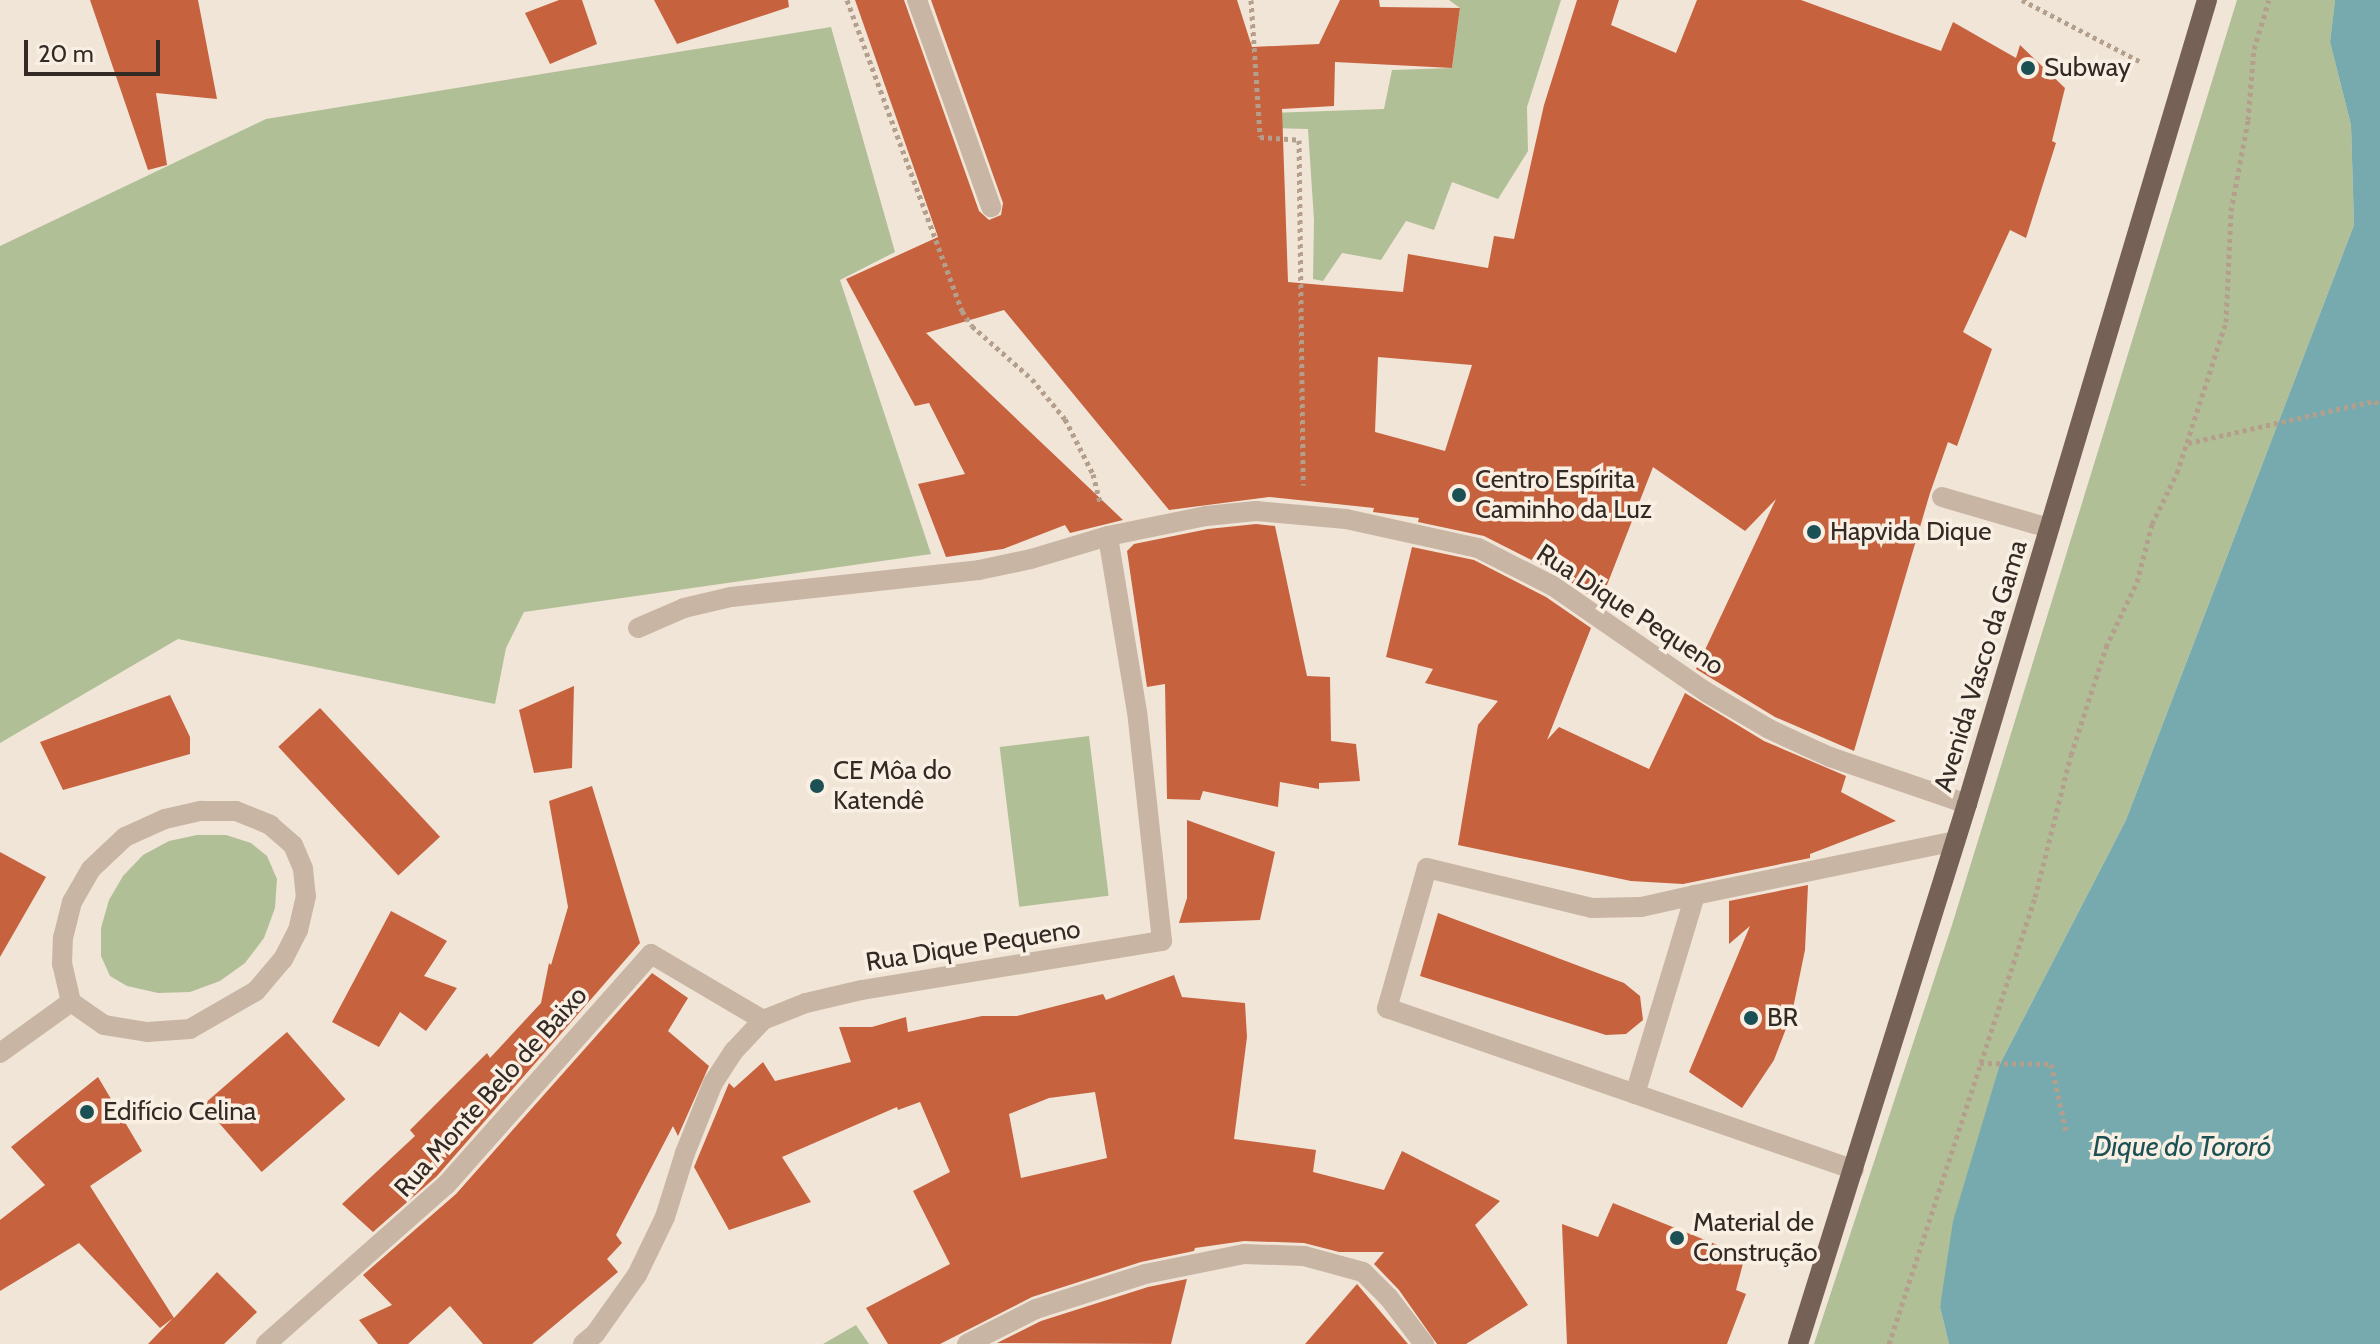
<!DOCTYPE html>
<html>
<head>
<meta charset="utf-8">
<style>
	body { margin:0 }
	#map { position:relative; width:2380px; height:1344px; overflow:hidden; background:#f1e5d7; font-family:Cabin,sans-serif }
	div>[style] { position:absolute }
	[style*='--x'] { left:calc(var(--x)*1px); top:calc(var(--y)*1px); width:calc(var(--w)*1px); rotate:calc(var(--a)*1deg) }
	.green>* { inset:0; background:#b1bf97; transform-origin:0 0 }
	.water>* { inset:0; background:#76aaae }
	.building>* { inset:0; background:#c7623f; transform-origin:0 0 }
	.path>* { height:5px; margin-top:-2.5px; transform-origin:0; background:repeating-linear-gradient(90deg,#b49f8d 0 4px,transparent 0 8px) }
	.lane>* { height:20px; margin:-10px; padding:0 10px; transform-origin:10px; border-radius:10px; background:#c8b5a3 }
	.street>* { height:20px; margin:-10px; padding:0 10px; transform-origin:10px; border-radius:10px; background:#c8b5a3 }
	.primary>* { height:20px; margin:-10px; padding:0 10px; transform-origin:10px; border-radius:10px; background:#766156 }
	.dots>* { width:22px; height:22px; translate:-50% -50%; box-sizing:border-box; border:4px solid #f9efe3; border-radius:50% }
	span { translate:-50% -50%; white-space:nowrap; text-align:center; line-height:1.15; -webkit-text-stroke:7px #f9efe3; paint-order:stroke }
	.poi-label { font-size:26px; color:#332a25 }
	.left { translate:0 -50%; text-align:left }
	.street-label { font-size:26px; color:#332a25 }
	.water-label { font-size:28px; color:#1b5055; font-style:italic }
	.scale { position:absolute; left:24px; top:40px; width:136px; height:36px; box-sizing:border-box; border:4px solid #332a25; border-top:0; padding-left:10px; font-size:24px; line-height:28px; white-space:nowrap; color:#332a25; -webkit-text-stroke:6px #f9efe3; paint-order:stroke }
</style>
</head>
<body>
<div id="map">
	<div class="green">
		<div style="clip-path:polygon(1449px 0,1561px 0,1527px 107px,1528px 151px,1498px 199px,1452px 182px,1434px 230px,1406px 221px,1381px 260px,1342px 253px,1323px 281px,1313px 279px,1314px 220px,1308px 129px,1268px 128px,1269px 113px,1384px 109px,1392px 70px,1452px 68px,1460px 8px)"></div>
		<div style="clip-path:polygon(2237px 0,2335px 0,2330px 42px,2351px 125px,2354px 225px,2126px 820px,2000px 1064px,1940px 1307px,1949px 1344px,1814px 1344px,1952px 925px)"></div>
		<div style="clip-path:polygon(831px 27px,895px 252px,840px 280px,931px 554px,524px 612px,506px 648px,495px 704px,178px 639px,0 743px,0 246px,266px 119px)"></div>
		<div style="left:1089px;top:736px;width:161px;height:90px;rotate:83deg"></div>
		<div style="clip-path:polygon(197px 835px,226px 835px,251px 843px,267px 856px,277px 879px,275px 908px,264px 938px,245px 963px,220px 981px,190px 992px,158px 993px,127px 986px,110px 976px,101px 956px,101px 928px,109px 900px,123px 876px,143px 855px,169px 841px)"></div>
		<div style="clip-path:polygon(856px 1325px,869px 1344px,823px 1344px)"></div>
	</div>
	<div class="water">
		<div style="clip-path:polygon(2335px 0,2380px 0,2380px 1344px,1949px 1344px,1940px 1307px,1953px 1221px,2000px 1064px,2126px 820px,2354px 225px,2351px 125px,2330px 42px)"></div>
	</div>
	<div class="building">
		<div style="clip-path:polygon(90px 0,198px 0,217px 99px,156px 93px,167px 165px,148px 170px)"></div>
		<div style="clip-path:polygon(559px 0,582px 0,597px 44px,550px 64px,525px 13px)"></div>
		<div style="clip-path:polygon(654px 0,788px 0,789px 7px,677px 44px)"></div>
		<div style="clip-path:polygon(evenodd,855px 0,904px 0,979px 211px,989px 220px,1001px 215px,1003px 203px,931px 0,1237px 0,1252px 47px,1319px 44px,1340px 0,1379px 0,1380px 7px,1460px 8px,1452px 68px,1335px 62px,1334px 106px,1282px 109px,1288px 282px,1403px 292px,1408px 254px,1488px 268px,1494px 236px,1514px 239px,1544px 105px,1577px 0,1619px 0,1611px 25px,1676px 53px,1697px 0,1801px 0,1941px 51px,1953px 22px,2016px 58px,2020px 45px,2065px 88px,2052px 141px,2056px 143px,2026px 238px,2010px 230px,1963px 332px,1992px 349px,1957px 446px,1948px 442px,1930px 493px,1854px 751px,1775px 717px,1696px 669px,1776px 499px,1745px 531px,1653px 467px,1600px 603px,1559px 574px,1484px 536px,1418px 522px,1419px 518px,1373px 512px,1374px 508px,1269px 497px,1169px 510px,1004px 310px,926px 333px,1123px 520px,1070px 533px,1065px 525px,1003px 549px,946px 557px,918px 484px,965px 474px,929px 403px,915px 406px,846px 279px,938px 237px,855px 0,1378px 357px,1472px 365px,1445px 451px,1375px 432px,1378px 357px)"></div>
		<div style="clip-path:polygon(1256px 524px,1275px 526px,1307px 676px,1330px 677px,1331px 741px,1356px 744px,1360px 781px,1319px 783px,1319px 789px,1280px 782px,1278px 807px,1203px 791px,1200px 800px,1167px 799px,1165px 684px,1147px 687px,1127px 551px,1134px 544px,1208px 529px)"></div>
		<div style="clip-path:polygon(1412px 547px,1474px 560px,1546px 597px,1591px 628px,1547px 740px,1559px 727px,1649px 769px,1685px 693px,1764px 741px,1846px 776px,1841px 792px,1896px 821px,1810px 854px,1810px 858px,1683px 884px,1631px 881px,1458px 845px,1478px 725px,1498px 701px,1425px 683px,1433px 669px,1386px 657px)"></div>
		<div style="clip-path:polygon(574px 686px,572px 768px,534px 773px,519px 710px)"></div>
		<div style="clip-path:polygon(170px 695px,190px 737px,190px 754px,63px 790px,40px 742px)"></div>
		<div style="left:320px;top:708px;width:176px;height:57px;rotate:47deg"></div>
		<div style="clip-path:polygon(592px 786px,640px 943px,437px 1176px,373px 1232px,342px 1204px,415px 1136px,410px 1130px,487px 1053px,490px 1058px,541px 1003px,549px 963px,551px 965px,568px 907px,549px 801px)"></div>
		<div style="clip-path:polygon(1187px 820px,1275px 852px,1260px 920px,1179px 923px,1187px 898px)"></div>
		<div style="clip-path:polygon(0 852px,46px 877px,0 957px)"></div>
		<div style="clip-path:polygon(1808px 885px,1805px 950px,1792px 1013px,1774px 1060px,1742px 1108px,1689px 1072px,1750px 926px,1729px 944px,1729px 901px)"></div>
		<div style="clip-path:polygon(391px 911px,447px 941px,424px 976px,457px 988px,426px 1031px,400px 1012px,379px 1047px,332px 1022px)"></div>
		<div style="clip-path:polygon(1438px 913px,1624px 983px,1640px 996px,1643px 1020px,1626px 1034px,1606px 1035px,1420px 976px)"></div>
		<div style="clip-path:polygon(652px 973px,688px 998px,668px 1031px,709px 1066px,678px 1136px,673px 1126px,616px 1235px,622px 1243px,607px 1259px,618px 1272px,532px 1344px,483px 1344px,450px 1306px,408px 1344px,378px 1344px,359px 1320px,392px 1305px,363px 1275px,456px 1194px)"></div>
		<div style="clip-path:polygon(evenodd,1174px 975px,1182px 997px,1245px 1003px,1247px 1037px,1234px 1139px,1316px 1150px,1313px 1172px,1384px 1190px,1402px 1151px,1500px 1201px,1475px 1225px,1528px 1305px,1466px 1344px,1437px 1344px,1399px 1290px,1374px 1264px,1384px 1252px,1339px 1252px,1304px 1243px,1244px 1241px,1195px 1248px,1194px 1251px,1141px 1262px,1032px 1297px,940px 1344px,888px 1344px,866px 1308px,950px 1264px,913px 1191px,950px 1172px,920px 1102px,898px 1110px,897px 1107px,782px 1157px,811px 1202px,729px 1230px,694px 1167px,729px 1083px,734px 1088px,763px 1062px,775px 1081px,851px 1062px,839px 1027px,872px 1027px,906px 1017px,908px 1032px,982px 1016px,1017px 1016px,1103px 994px,1106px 1000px,1174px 975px,1095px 1092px,1107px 1158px,1021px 1178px,1009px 1114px,1049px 1098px,1095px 1092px)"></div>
		<div style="left:287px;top:1032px;width:89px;height:111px;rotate:49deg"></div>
		<div style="clip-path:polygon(98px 1077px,142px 1151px,90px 1186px,174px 1318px,217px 1272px,257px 1312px,224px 1344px,148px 1344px,173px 1318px,160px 1328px,79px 1243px,0 1291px,0 1220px,45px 1185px,11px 1147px)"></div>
		<div style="clip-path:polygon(1613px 1203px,1745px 1256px,1736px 1290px,1746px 1294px,1727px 1344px,1567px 1344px,1562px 1224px,1598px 1237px)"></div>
		<div style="clip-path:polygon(1187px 1279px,1171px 1344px,997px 1343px,1041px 1321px,1148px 1287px)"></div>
		<div style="clip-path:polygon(1357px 1284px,1408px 1344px,1305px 1344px)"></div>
	</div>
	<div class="path">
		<div style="--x:847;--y:0;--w:332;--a:69.7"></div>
		<div style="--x:962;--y:311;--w:18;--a:56"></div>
		<div style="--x:972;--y:326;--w:80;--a:41.5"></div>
		<div style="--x:1032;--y:379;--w:52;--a:50.5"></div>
		<div style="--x:1065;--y:419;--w:62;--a:63"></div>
		<div style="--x:1093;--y:474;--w:30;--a:76"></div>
		<div style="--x:1251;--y:0;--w:137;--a:86.2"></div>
		<div style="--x:1260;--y:137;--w:39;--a:4"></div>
		<div style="--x:1299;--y:140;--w:345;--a:89.3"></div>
		<div style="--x:2022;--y:0;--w:134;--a:27.5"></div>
		<div style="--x:2188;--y:443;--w:192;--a:-12.7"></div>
		<div style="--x:2375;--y:401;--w:8;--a:50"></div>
		<div style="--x:1980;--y:1063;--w:71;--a:0.8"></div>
		<div style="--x:2051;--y:1064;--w:69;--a:77.4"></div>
		<div style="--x:1889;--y:1344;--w:470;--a:-71.9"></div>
		<div style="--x:2035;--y:897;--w:146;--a:-75.8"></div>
		<div style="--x:2071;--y:755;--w:114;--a:-72"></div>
		<div style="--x:2106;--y:647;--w:72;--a:-64.5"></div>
		<div style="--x:2137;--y:582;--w:60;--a:-75.5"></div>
		<div style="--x:2152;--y:524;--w:57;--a:-63.9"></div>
		<div style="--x:2177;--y:473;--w:159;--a:-72"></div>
		<div style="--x:2226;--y:322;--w:111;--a:-87.4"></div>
		<div style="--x:2231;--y:211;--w:93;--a:-79.4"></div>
		<div style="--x:2248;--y:120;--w:71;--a:-85.2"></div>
		<div style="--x:2254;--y:49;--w:51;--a:-73"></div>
	</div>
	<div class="lane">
		<div style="--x:917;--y:0;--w:220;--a:70.3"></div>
		<div style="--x:1942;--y:497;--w:111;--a:16.2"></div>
		<div style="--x:1695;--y:895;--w:55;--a:167.5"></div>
		<div style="--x:1641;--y:907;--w:49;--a:178.8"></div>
		<div style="--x:1592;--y:908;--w:170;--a:-166.4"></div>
		<div style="--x:1427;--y:868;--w:146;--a:105.9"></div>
		<div style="--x:1387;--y:1008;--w:494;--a:19.1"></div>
		<div style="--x:1635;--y:1094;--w:208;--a:-73.2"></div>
		<div style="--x:1695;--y:895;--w:266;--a:-11.7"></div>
		<div style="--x:266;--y:1344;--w:240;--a:-41.5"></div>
		<div style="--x:446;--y:1185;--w:309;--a:-48.4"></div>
		<div style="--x:651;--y:954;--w:130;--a:30.5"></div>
		<div style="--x:583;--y:1344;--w:16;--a:-40"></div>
		<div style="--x:595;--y:1334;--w:72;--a:-54.6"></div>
		<div style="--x:637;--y:1275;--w:64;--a:-64.2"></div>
		<div style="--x:665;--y:1217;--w:67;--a:-72.6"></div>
		<div style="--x:685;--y:1153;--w:75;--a:-68.2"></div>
		<div style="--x:713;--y:1083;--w:38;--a:-57"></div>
		<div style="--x:734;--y:1051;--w:42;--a:-46.9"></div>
		<div style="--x:763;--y:1020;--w:46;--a:-21.6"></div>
		<div style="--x:806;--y:1003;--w:57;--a:-13.1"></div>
		<div style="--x:862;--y:990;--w:304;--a:-9.3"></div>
		<div style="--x:1162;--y:941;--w:230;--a:-96.2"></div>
		<div style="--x:1137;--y:712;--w:178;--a:-99.4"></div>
		<div style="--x:967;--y:1344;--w:77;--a:-26.9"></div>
		<div style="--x:1036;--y:1309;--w:114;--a:-17.8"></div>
		<div style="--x:1145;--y:1274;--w:101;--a:-11.4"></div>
		<div style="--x:1244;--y:1254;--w:60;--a:1.9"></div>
		<div style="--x:1304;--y:1256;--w:61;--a:15.2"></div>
		<div style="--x:1363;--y:1272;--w:37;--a:45"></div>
		<div style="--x:1389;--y:1298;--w:58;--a:52.7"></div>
	</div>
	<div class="street">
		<div style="--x:638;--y:628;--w:50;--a:-23.5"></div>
		<div style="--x:684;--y:608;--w:48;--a:-13.2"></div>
		<div style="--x:731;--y:597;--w:249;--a:-6.2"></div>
		<div style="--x:979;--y:570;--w:53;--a:-11.9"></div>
		<div style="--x:1031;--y:559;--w:80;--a:-16.6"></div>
		<div style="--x:1108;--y:536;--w:100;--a:-11.5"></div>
		<div style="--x:1206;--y:516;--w:50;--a:-5.7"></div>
		<div style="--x:1256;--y:511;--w:90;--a:5.1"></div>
		<div style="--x:1346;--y:519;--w:135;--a:12.4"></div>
		<div style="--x:1478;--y:548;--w:84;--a:26.9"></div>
		<div style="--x:1553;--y:586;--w:186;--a:34.7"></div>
		<div style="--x:1706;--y:692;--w:73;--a:30.4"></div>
		<div style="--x:1769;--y:729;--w:67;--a:24.7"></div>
		<div style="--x:1830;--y:757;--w:145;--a:18.9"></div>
		<div style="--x:201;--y:811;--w:35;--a:0"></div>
		<div style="--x:236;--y:811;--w:37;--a:22"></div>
		<div style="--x:270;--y:825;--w:30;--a:41"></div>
		<div style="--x:293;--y:845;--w:26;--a:67"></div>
		<div style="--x:303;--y:869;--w:27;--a:84"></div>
		<div style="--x:306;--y:896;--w:35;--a:103"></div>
		<div style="--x:298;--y:930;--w:33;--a:117"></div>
		<div style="--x:283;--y:959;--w:42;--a:130.2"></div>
		<div style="--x:256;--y:991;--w:76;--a:150.1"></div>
		<div style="--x:190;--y:1029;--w:43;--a:176"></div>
		<div style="--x:147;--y:1032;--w:44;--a:-170.8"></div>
		<div style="--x:104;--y:1025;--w:40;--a:-145.1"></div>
		<div style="--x:71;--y:1002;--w:39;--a:-103"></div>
		<div style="--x:62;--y:964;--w:26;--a:-88"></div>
		<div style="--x:63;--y:938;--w:37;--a:-76"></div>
		<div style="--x:72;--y:902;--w:38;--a:-60"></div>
		<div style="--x:91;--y:869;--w:47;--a:-43.3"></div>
		<div style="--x:125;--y:837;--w:44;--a:-24.2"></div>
		<div style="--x:165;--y:819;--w:37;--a:-13"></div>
		<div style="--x:0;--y:1053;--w:87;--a:-35.7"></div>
	</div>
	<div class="primary">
		<div style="--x:1798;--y:1344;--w:566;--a:-72.62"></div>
		<div style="--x:1967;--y:804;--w:839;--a:-73.38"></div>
	</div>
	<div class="dots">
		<div style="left:2028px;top:68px;background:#1b5055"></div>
		<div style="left:1459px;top:495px;background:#1b5055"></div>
		<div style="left:1814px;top:532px;background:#1b5055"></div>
		<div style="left:817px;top:786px;background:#1b5055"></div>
		<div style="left:1751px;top:1018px;background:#1b5055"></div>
		<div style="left:87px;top:1112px;background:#1b5055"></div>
		<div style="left:1677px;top:1238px;background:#1b5055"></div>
	</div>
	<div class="poi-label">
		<span class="left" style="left:2044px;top:68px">Subway</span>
		<span class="left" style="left:1475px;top:495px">Centro Espírita<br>Caminho da Luz</span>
		<span class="left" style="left:1830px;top:532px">Hapvida Dique</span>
		<span class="left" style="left:833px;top:786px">CE Môa do<br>Katendê</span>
		<span class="left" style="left:1767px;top:1018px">BR</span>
		<span class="left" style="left:103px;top:1112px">Edifício Celina</span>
		<span class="left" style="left:1693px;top:1238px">Material de<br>Construção</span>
	</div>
	<div class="street-label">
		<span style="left:1630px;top:610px;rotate:33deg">Rua Dique Pequeno</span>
		<span style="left:1981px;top:666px;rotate:-73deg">Avenida Vasco da Gama</span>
		<span style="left:973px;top:946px;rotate:-9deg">Rua Dique Pequeno</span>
		<span style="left:491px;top:1092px;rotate:-48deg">Rua Monte Belo de Baixo</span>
	</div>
	<div class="water-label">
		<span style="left:2182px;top:1146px">Dique do Tororó</span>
	</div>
	<div class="scale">20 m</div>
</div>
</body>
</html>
